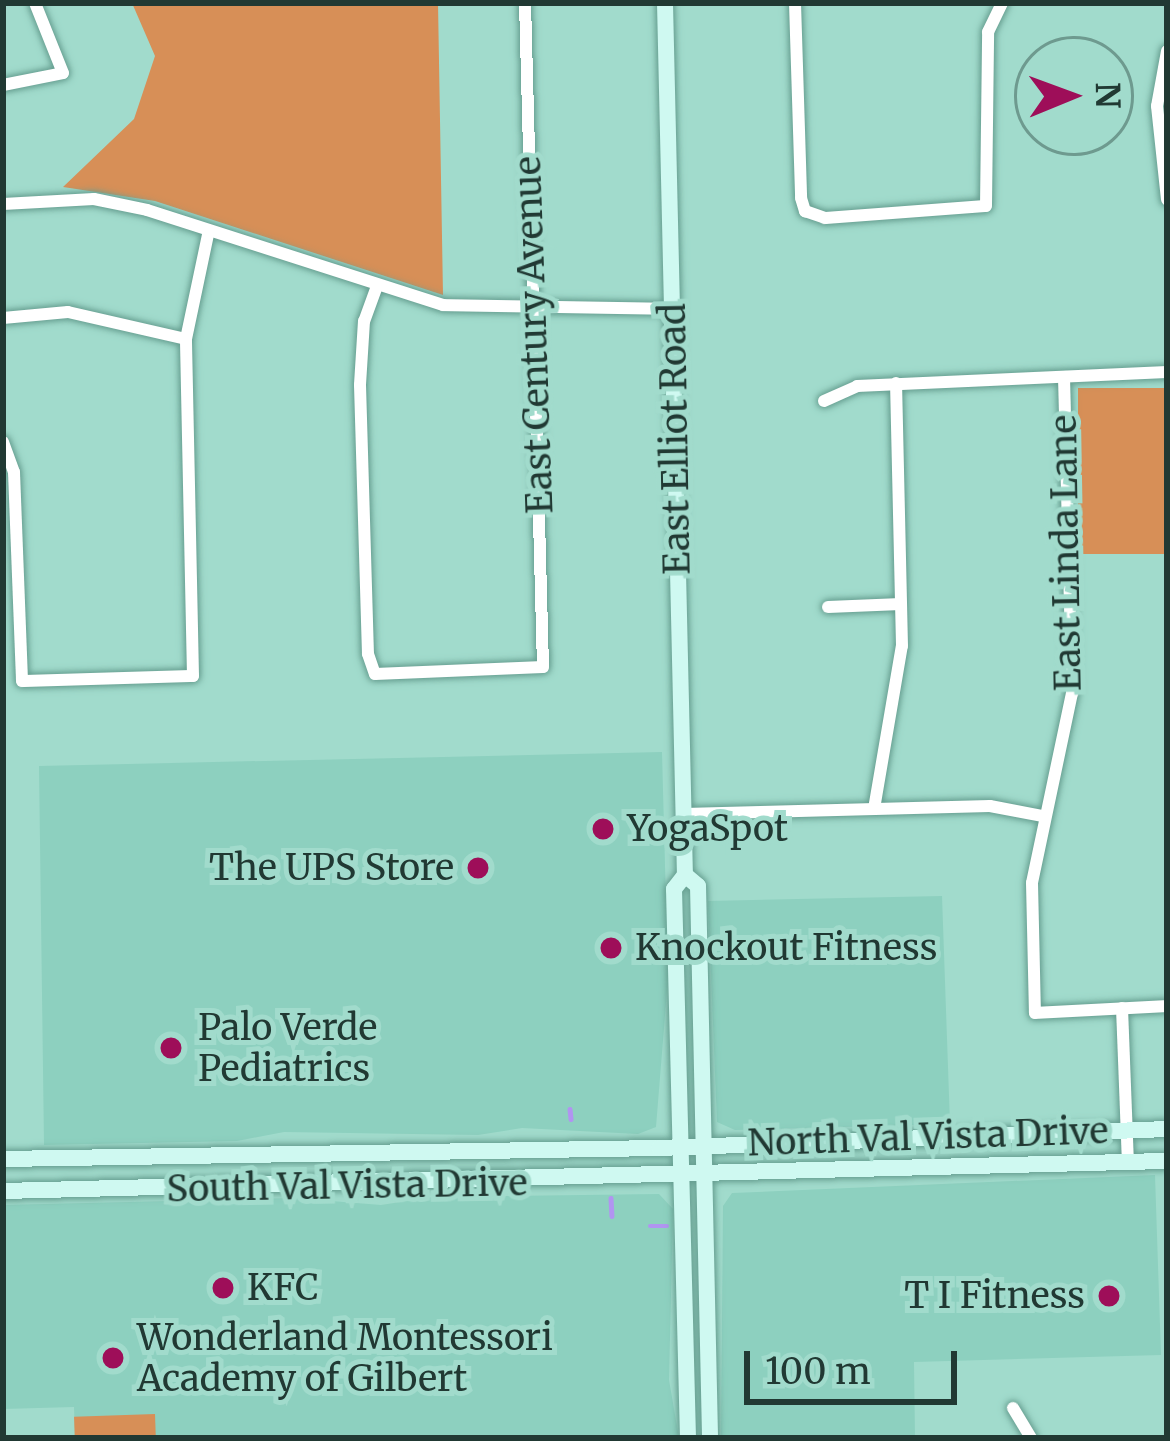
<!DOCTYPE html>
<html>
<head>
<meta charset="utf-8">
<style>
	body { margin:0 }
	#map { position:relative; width:1170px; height:1441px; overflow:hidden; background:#a1dbcc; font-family:Merriweather,serif }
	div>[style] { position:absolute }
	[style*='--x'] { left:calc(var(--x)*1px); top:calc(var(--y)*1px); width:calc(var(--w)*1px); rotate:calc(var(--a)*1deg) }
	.built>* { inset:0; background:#8dd0bf }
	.green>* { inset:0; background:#d78f57; transform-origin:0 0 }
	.stream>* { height:4.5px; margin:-2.25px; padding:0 2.25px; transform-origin:2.25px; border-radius:2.25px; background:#b194f1 }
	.roads { filter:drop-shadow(0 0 3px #669e90) drop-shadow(0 0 3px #669e90) }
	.minor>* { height:12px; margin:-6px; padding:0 6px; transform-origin:6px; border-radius:6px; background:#fff }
	.secondary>* { height:16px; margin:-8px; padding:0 8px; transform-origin:8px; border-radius:8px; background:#cff9f1 }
	.dots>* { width:33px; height:33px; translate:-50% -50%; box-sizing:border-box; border:6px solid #a1dbcc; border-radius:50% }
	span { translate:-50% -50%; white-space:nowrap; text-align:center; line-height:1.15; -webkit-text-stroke:10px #a1dbcc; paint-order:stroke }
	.street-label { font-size:36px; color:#213933 }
	.poi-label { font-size:36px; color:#213933 }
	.left { translate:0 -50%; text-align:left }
	.right { translate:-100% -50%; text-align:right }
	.frame { position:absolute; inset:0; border:6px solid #213933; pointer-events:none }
	.north { position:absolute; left:1014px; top:36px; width:120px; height:120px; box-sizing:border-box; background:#a1dbcc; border:3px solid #6e9a8f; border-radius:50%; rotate:89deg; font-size:33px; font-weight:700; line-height:48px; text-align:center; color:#213933 }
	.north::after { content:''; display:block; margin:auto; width:42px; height:54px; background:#9e0e59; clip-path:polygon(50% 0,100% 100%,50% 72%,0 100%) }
	.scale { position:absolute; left:744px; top:1351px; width:213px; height:54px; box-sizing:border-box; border:6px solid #213933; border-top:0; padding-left:15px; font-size:36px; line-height:42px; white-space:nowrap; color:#213933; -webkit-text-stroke:9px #a1dbcc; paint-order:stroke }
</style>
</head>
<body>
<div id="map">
	<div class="built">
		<div style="clip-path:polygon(662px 752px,668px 978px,656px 1127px,638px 1134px,522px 1128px,478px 1135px,284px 1132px,237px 1141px,44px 1145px,39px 766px)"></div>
		<div style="clip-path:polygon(942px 896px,950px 1124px,735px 1130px,717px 1122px,708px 901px)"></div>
		<div style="clip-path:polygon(1155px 1175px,1161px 1355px,914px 1362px,915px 1438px,721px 1438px,723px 1206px,732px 1193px)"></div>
		<div style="clip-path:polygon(659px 1194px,673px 1209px,669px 1380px,679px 1438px,75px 1438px,74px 1407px,3px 1409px,3px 1205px,294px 1198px,381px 1205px,433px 1197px)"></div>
	</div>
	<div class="green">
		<div style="clip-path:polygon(132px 3px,438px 3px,443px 295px,155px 201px,63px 187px,134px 119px,155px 56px)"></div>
		<div style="left:1167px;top:388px;width:166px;height:89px;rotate:90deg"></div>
		<div style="left:155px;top:1414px;width:24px;height:81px;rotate:88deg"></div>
	</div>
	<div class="stream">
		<div style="--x:570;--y:1109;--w:10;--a:84"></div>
		<div style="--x:611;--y:1198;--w:18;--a:87"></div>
		<div style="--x:650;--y:1226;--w:17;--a:0"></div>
	</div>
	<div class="roads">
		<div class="minor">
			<div style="--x:795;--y:3;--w:195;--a:88.2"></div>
			<div style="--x:801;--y:198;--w:14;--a:73"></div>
			<div style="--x:805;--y:211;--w:21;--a:19"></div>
			<div style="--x:825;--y:218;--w:161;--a:-4.3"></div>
			<div style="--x:986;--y:206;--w:174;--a:-89.3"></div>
			<div style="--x:988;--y:32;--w:32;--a:-64"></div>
			<div style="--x:1167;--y:51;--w:56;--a:100.3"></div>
			<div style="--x:1157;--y:106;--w:94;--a:83.9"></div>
			<div style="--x:3;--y:85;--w:61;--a:-11.3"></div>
			<div style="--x:63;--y:73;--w:75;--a:-111.8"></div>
			<div style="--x:3;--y:204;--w:91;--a:-3.1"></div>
			<div style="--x:94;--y:199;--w:54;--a:11.7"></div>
			<div style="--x:147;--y:210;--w:311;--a:17.8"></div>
			<div style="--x:443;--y:305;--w:229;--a:1"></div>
			<div style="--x:377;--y:286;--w:37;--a:110"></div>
			<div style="--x:364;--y:321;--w:64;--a:93.6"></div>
			<div style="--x:360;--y:385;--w:269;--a:88.3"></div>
			<div style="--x:368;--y:654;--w:21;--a:71"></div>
			<div style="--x:375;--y:674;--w:168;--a:-2.4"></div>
			<div style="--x:543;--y:667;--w:664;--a:-91.55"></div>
			<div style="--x:3;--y:318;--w:65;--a:-5.3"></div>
			<div style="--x:68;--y:312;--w:121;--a:12.9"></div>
			<div style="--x:1064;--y:377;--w:316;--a:88.5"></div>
			<div style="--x:1072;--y:693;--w:194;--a:101.9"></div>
			<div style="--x:1032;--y:883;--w:130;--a:88.7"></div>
			<div style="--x:1035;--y:1013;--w:132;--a:-3"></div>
			<div style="--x:824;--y:401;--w:36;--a:-24"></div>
			<div style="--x:857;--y:386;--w:310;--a:-2.6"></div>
			<div style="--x:3;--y:442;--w:32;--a:70"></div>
			<div style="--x:14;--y:472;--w:209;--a:87.8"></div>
			<div style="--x:22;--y:681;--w:171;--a:-1.7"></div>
			<div style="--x:193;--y:676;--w:337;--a:-91.2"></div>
			<div style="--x:186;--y:339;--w:111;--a:-78.1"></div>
			<div style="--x:828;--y:607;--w:73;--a:-2.4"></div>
			<div style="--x:874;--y:809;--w:165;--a:-80.3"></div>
			<div style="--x:902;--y:646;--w:263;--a:-91.3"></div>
			<div style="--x:684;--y:814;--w:306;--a:-1.5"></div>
			<div style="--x:990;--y:806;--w:54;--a:10.7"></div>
			<div style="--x:1122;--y:1008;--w:154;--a:87.8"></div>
			<div style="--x:1013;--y:1408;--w:35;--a:59"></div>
		</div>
		<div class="secondary">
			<div style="--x:665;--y:3;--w:872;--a:88.69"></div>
			<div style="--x:685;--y:875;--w:18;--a:128"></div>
			<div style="--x:674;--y:889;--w:549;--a:88.54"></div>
			<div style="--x:685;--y:875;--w:17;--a:40"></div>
			<div style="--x:698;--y:886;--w:552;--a:88.75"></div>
			<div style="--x:3;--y:1159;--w:656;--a:-0.96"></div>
			<div style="--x:659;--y:1148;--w:508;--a:-2.14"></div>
			<div style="--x:3;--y:1191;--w:1164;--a:-1.48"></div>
		</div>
	</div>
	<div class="dots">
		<div style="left:603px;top:829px;background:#9e0e59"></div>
		<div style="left:478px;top:868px;background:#9e0e59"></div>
		<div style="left:611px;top:948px;background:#9e0e59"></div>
		<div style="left:171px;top:1048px;background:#9e0e59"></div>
		<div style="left:223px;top:1288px;background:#9e0e59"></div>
		<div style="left:1109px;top:1296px;background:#9e0e59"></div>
		<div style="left:113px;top:1358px;background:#9e0e59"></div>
	</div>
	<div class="street-label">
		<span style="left:534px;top:335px;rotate:-92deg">East Century Avenue</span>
		<span style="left:675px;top:439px;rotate:-91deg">East Elliot Road</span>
		<span style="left:1066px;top:553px;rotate:-91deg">East Linda Lane</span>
		<span style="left:928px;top:1137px;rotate:-2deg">North Val Vista Drive</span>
		<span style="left:347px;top:1186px;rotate:-1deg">South Val Vista Drive</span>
	</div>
	<div class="poi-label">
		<span class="left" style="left:627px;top:829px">YogaSpot</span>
		<span class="right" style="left:454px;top:868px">The UPS Store</span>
		<span class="left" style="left:635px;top:948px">Knockout Fitness</span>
		<span class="left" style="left:198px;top:1048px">Palo Verde<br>Pediatrics</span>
		<span class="left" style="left:247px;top:1288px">KFC</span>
		<span class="right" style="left:1085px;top:1296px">T I Fitness</span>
		<span class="left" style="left:137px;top:1358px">Wonderland Montessori<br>Academy of Gilbert</span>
	</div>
	<div class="frame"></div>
	<div class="north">N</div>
	<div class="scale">100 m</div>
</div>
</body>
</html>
